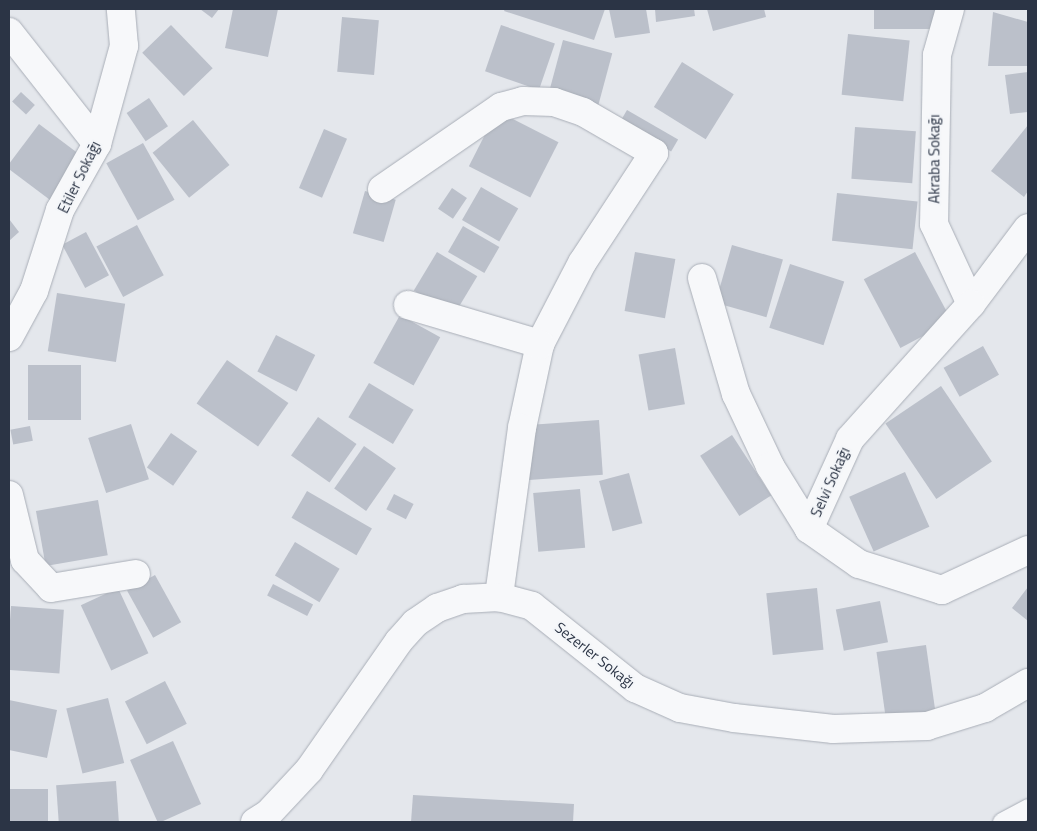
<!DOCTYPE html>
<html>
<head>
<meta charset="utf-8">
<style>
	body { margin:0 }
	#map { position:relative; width:1037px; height:831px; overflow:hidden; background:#e4e7ec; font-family:"Titillium Web",sans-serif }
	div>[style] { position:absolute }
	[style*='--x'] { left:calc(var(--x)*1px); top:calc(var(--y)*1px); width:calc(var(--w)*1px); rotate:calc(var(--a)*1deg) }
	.building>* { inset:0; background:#bbc0ca; transform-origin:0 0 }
	.roads { filter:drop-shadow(0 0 1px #a9aeb7) drop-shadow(0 0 1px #a9aeb7) }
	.service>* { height:19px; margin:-9.5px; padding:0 9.5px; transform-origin:9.5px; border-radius:9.5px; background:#f7f8fa }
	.minor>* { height:28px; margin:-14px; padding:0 14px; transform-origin:14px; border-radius:14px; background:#f7f8fa }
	span { translate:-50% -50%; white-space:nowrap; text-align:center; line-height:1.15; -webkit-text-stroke:4px #f4f6f9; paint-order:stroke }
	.street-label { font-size:15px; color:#2b3445 }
	.frame { position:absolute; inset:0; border:10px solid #2b3445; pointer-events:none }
</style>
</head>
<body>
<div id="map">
	<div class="building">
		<div style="clip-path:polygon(200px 9px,219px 9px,212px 18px)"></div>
		<div style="clip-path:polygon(233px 9px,278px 9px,268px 57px,225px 48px)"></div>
		<div style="clip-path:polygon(505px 9px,605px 9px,594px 40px,504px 11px)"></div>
		<div style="clip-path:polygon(609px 9px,646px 9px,650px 33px,615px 38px)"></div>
		<div style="clip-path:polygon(655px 9px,694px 9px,695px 16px,656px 22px)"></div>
		<div style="clip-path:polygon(707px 9px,764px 9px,766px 17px,713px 31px)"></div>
		<div style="left:874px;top:9px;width:63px;height:20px"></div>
		<div style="clip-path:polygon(993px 12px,1028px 22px,1028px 66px,988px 66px)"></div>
		<div style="left:342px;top:17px;width:37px;height:55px;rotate:5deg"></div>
		<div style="left:171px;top:25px;width:60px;height:40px;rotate:46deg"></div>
		<div style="left:501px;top:25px;width:57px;height:49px;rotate:19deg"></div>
		<div style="left:848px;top:34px;width:62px;height:61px;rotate:6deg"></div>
		<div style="left:563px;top:40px;width:51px;height:56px;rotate:15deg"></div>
		<div style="left:682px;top:62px;width:61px;height:53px;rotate:32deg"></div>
		<div style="clip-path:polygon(1028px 72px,1028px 112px,1010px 114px,1005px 75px)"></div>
		<div style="left:21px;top:92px;width:19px;height:13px;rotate:43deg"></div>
		<div style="left:149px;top:98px;width:34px;height:27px;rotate:56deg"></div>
		<div style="left:627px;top:110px;width:59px;height:14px;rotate:30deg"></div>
		<div style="left:497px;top:111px;width:69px;height:62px;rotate:27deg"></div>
		<div style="left:193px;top:120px;width:58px;height:52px;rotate:51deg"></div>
		<div style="left:39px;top:124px;width:55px;height:54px;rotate:37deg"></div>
		<div style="clip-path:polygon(1028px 125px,1028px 191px,1024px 197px,991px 171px)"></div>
		<div style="left:855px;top:127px;width:61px;height:52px;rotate:4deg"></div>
		<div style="left:324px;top:129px;width:25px;height:64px;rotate:23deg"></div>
		<div style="left:143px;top:143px;width:65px;height:42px;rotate:61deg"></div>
		<div style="left:481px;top:187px;width:43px;height:38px;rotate:30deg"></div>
		<div style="left:452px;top:188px;width:18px;height:25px;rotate:34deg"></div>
		<div style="left:365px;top:191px;width:32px;height:44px;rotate:16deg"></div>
		<div style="left:837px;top:193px;width:81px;height:48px;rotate:6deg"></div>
		<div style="clip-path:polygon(9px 219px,19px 232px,9px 241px)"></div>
		<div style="left:137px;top:225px;width:57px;height:46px;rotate:62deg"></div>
		<div style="left:463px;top:226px;width:42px;height:30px;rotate:30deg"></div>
		<div style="left:86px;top:232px;width:49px;height:27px;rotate:62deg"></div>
		<div style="left:732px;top:245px;width:53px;height:60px;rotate:16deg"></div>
		<div style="left:437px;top:252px;width:47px;height:45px;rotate:31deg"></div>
		<div style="left:635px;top:252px;width:41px;height:60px;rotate:10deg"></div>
		<div style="left:915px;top:252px;width:78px;height:58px;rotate:62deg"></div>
		<div style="left:790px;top:264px;width:57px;height:67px;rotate:18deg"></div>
		<div style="left:57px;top:293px;width:69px;height:59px;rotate:9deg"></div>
		<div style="left:400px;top:315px;width:46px;height:55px;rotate:29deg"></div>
		<div style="left:276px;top:335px;width:44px;height:41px;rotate:27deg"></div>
		<div style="left:983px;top:346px;width:33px;height:45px;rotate:61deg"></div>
		<div style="left:675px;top:348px;width:57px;height:37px;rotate:80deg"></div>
		<div style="left:227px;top:360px;width:75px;height:53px;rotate:35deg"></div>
		<div style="left:28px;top:365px;width:53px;height:55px"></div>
		<div style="left:369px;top:383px;width:52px;height:40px;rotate:31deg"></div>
		<div style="left:941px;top:386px;width:91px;height:67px;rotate:56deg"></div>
		<div style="left:318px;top:417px;width:47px;height:47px;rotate:35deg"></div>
		<div style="left:599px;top:420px;width:55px;height:74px;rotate:86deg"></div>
		<div style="left:131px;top:424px;width:58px;height:45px;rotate:72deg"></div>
		<div style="left:30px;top:426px;width:15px;height:20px;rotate:79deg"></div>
		<div style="left:171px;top:433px;width:32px;height:42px;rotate:35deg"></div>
		<div style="left:732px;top:435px;width:72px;height:38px;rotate:57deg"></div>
		<div style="left:364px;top:446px;width:39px;height:52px;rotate:35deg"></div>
		<div style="left:905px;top:472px;width:60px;height:61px;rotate:66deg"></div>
		<div style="left:629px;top:473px;width:52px;height:31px;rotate:75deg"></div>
		<div style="left:580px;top:489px;width:59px;height:47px;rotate:85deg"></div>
		<div style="left:307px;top:491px;width:75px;height:31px;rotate:30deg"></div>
		<div style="left:394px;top:494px;width:22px;height:17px;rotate:27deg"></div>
		<div style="left:98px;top:500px;width:56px;height:63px;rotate:80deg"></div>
		<div style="left:295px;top:542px;width:52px;height:39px;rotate:31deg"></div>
		<div style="left:155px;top:575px;width:54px;height:32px;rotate:61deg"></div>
		<div style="left:273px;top:584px;width:45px;height:13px;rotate:27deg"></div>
		<div style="clip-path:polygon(1028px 587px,1028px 621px,1012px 608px)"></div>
		<div style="left:118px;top:588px;width:72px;height:41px;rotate:65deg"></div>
		<div style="left:817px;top:588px;width:62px;height:51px;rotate:84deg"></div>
		<div style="left:880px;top:601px;width:42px;height:45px;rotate:79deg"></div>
		<div style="left:11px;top:606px;width:53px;height:64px;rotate:4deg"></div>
		<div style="left:926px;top:645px;width:69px;height:50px;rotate:82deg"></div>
		<div style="left:165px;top:681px;width:48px;height:45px;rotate:63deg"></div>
		<div style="left:108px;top:698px;width:67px;height:43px;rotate:76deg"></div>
		<div style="clip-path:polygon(9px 700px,57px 710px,47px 758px,9px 750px)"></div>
		<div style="left:173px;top:741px;width:69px;height:47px;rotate:66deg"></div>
		<div style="left:116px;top:781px;width:41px;height:60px;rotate:86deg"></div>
		<div style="left:9px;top:789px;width:39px;height:33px"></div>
		<div style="clip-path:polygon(413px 795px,574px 804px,573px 822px,411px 822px)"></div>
	</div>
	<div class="roads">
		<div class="service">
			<div style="--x:1002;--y:822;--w:30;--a:-28"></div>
		</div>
		<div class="minor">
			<div style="--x:950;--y:9;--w:48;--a:105.8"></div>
			<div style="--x:937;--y:55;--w:169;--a:91"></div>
			<div style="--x:934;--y:224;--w:88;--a:65.2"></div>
			<div style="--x:9;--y:32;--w:142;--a:51.8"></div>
			<div style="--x:382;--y:189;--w:145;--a:-34.6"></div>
			<div style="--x:501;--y:107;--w:23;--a:-15"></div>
			<div style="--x:523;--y:101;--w:31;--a:2"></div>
			<div style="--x:554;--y:102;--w:31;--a:19"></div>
			<div style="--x:583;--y:112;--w:82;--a:30"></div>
			<div style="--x:654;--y:153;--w:131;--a:123.2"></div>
			<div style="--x:582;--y:263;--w:91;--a:117.4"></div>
			<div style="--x:540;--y:344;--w:86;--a:102.1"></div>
			<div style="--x:522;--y:428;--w:171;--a:97.8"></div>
			<div style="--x:1028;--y:228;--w:95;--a:126.9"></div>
			<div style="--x:971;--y:304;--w:181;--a:131.9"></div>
			<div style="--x:850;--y:439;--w:99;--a:114.5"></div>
			<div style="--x:809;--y:529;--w:61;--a:35"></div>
			<div style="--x:859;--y:564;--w:87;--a:17.4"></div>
			<div style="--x:942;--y:590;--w:95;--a:-24.9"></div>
			<div style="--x:702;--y:278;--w:121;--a:73.7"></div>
			<div style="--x:736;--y:394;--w:80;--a:64.7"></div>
			<div style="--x:770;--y:466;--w:74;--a:58.2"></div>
			<div style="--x:408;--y:305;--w:138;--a:16.5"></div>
			<div style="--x:9;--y:337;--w:52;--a:-61.5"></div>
			<div style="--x:34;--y:291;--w:85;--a:-72.2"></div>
			<div style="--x:60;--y:210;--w:76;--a:-60.7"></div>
			<div style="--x:97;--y:144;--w:102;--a:-74.6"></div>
			<div style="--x:124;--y:46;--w:37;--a:-95"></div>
			<div style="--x:9;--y:495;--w:67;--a:76.2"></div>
			<div style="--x:25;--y:560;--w:38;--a:47"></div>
			<div style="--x:51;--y:588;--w:86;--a:-9.4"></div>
			<div style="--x:255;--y:822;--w:15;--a:-32"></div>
			<div style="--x:268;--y:814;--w:60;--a:-47"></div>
			<div style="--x:309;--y:770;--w:157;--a:-55.1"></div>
			<div style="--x:399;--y:641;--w:24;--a:-48"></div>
			<div style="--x:415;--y:623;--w:27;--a:-34"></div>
			<div style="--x:437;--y:608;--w:28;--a:-19"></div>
			<div style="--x:463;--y:599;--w:36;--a:-3"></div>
			<div style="--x:499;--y:597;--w:34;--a:15"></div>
			<div style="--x:532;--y:606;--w:132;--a:38.5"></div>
			<div style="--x:635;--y:688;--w:49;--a:24"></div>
			<div style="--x:680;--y:708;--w:55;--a:10.5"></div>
			<div style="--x:734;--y:718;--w:100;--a:6.3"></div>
			<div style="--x:833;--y:729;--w:94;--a:-1.8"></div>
			<div style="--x:927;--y:726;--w:61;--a:-17.2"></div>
			<div style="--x:985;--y:708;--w:50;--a:-30.2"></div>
		</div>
	</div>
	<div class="street-label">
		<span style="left:934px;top:159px;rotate:-90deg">Akraba Sokağı</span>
		<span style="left:79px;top:177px;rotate:-64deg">Etiler Sokağı</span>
		<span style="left:830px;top:482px;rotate:-66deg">Selvi Sokağı</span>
		<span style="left:595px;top:655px;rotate:38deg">Sezerler Sokağı</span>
	</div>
	<div class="frame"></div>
</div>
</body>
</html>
